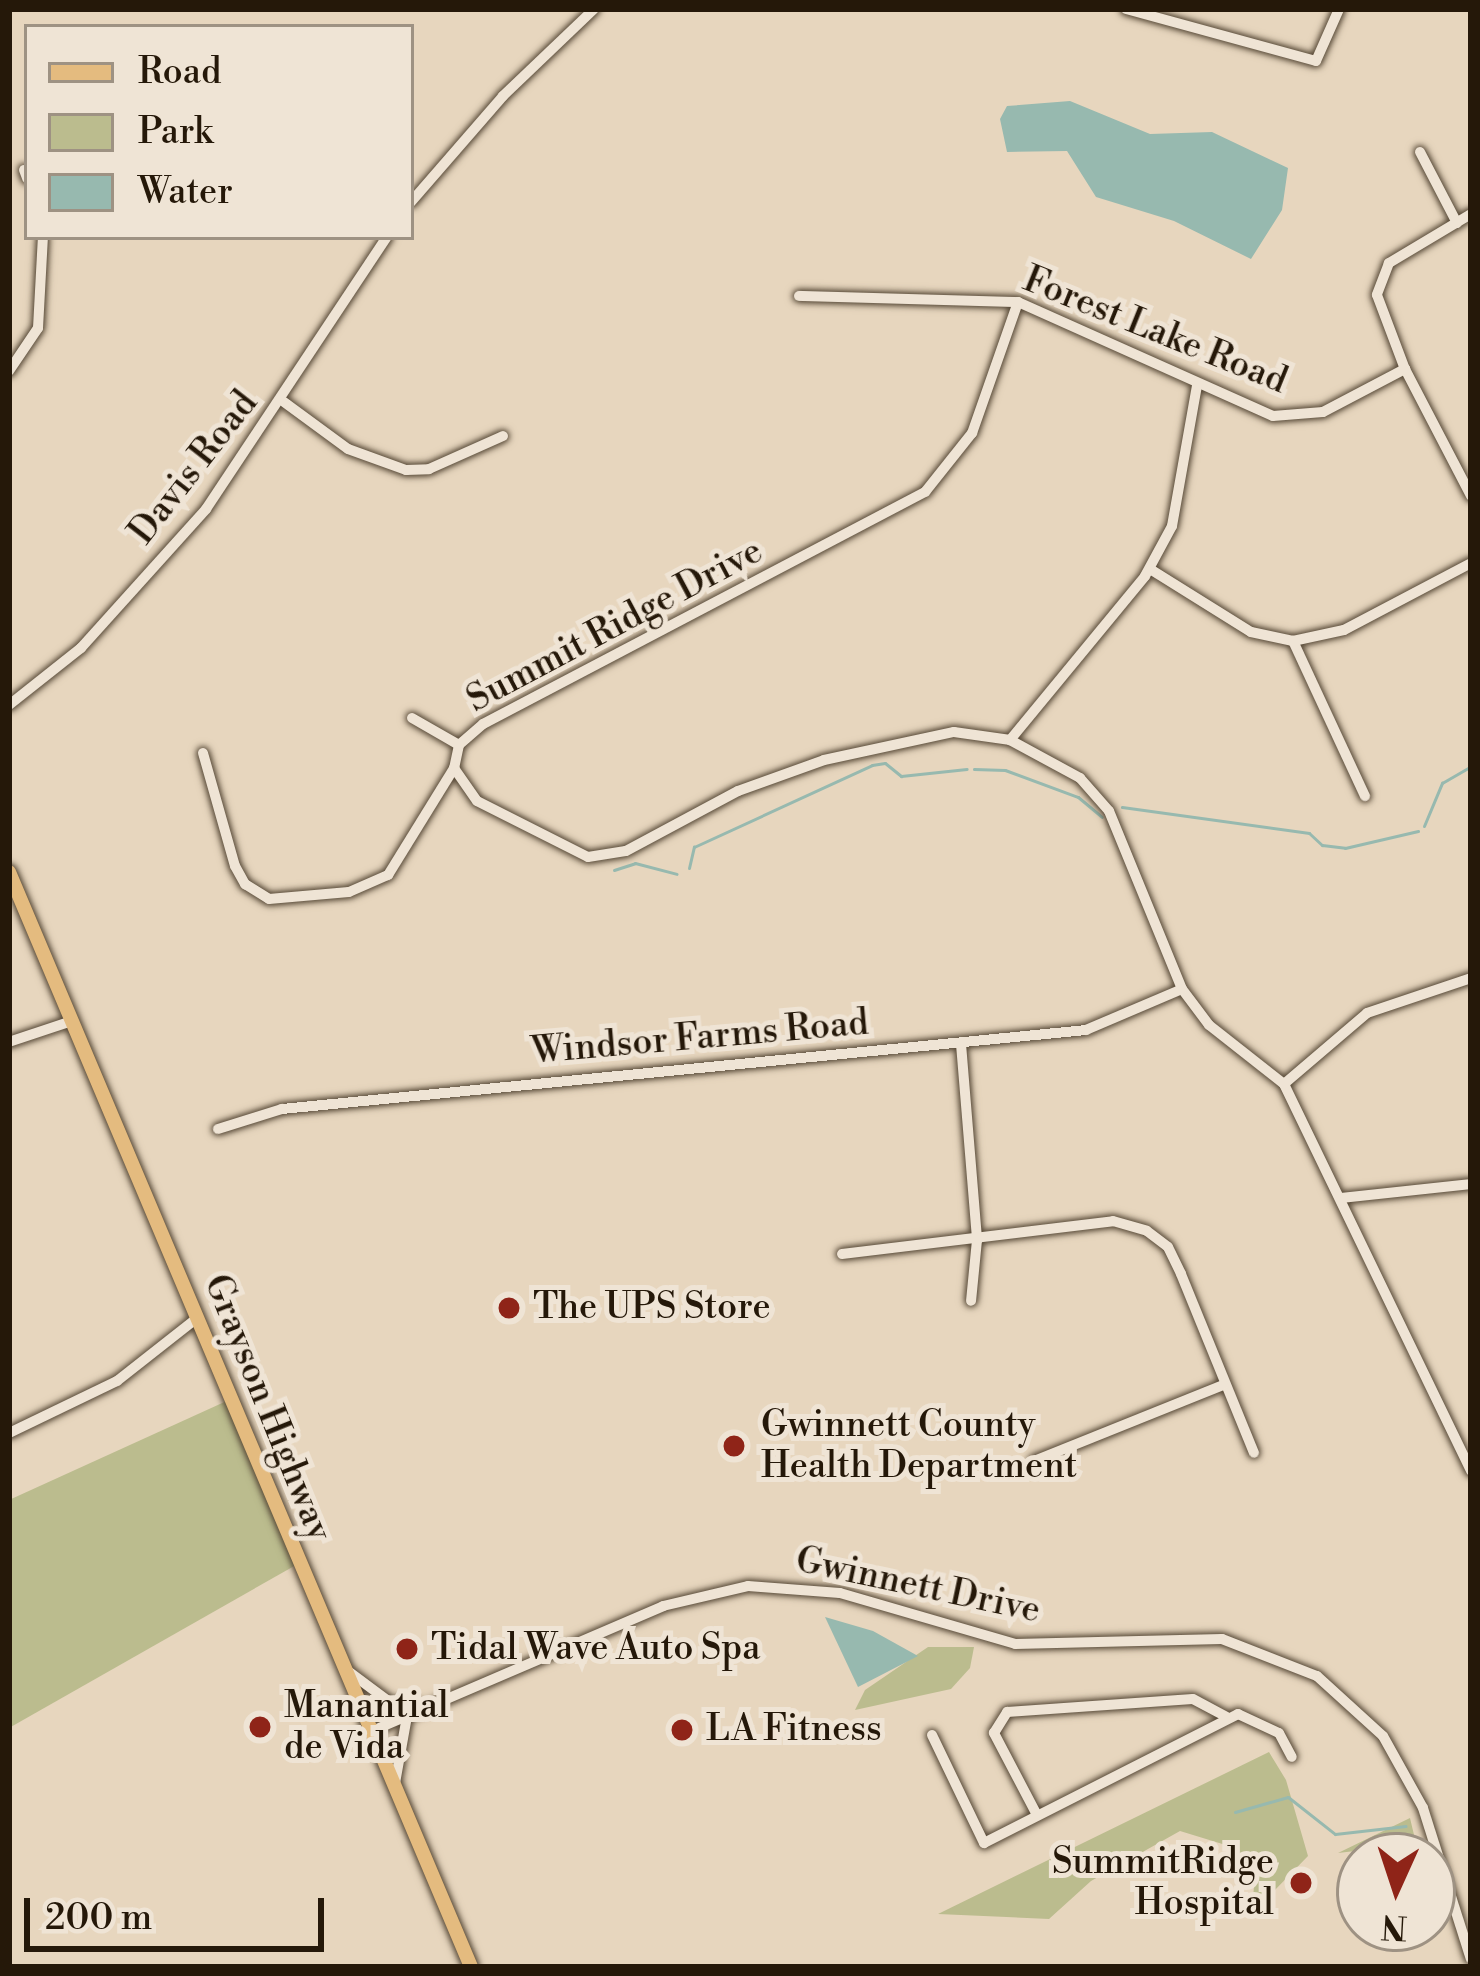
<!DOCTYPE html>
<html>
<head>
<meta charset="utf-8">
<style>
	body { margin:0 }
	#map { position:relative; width:1480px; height:1976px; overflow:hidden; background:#e7d6be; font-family:"Libre Bodoni",serif }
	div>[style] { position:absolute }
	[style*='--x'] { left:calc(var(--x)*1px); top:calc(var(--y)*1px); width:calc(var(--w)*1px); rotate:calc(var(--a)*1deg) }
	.green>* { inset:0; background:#bbbc8e }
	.water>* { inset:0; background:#97b9af }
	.stream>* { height:3px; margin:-1.5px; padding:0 1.5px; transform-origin:1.5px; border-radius:1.5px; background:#97b9af }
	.roads { filter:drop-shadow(0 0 3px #564836) drop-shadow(0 0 3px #564836) }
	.minor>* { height:10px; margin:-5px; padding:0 5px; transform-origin:5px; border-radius:5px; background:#efe4d5 }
	.major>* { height:14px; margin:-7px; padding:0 7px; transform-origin:7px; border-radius:7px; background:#e4bb7f }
	.dots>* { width:33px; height:33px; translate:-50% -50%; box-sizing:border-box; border:6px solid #efe4d5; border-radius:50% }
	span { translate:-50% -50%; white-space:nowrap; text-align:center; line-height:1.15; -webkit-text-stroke:10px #efe4d5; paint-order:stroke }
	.street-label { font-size:36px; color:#251809 }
	.poi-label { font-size:36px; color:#251809 }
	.left { translate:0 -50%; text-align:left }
	.right { translate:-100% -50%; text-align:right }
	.frame { position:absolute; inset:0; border:12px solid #251809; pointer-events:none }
	.legend { position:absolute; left:24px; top:24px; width:390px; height:216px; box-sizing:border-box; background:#efe4d5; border:3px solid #9e9283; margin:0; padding:15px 21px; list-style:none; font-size:36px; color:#251809 }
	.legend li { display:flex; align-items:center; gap:24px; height:60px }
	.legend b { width:60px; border:3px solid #9e9283 }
	.north { position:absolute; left:1336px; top:1832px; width:120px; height:120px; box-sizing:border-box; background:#efe4d5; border:3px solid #9e9283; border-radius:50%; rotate:183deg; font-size:33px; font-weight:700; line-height:48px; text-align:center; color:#251809 }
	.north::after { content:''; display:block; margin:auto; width:42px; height:54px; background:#8f2418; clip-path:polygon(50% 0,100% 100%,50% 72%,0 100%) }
	.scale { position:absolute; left:24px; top:1898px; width:300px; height:54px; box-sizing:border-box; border:6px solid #251809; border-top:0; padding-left:15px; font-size:36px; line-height:42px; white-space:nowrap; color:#251809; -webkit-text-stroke:9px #efe4d5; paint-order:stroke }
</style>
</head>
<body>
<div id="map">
	<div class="green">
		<div style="clip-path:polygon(231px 1399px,296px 1565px,9px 1728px,9px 1500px)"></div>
		<div style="clip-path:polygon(928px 1647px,974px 1647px,970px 1668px,951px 1689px,855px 1710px,865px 1690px)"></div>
		<div style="clip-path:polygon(1269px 1752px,1286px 1780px,1308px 1856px,1274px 1891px,1253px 1899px,1255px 1873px,1229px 1846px,1180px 1831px,1091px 1881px,1049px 1919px,938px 1914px)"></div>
		<div style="clip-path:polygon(1410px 1818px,1419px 1856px,1381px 1848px,1338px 1853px)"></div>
	</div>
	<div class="water">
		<div style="clip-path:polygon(1070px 101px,1150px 134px,1212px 132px,1288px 168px,1282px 210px,1251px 259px,1174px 221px,1096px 197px,1067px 151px,1007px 152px,1000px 119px,1007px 106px)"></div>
		<div style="clip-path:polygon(825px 1617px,873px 1631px,918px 1656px,858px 1687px)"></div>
	</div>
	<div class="stream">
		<div style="--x:974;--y:769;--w:31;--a:2"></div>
		<div style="--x:1005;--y:770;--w:78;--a:20.3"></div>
		<div style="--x:1078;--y:797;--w:31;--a:40"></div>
		<div style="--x:1122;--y:807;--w:189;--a:7.9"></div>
		<div style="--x:1309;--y:833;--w:18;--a:43"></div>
		<div style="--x:1322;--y:845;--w:23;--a:7"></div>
		<div style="--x:1345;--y:848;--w:75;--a:-13.1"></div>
		<div style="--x:1424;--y:826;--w:47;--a:-67.3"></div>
		<div style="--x:1442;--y:783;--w:34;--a:-30"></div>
		<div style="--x:689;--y:868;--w:22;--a:-77"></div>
		<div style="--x:694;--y:847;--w:196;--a:-24.7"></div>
		<div style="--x:872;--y:765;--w:13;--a:-9"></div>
		<div style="--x:885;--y:763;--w:21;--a:39"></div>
		<div style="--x:901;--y:776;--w:66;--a:-6.1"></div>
		<div style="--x:614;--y:870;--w:22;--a:-18"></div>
		<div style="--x:635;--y:863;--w:43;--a:14.7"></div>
		<div style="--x:1235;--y:1812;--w:55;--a:-15.8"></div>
		<div style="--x:1288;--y:1797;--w:60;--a:38.2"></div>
		<div style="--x:1335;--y:1834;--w:71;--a:-6.4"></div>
	</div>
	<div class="roads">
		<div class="minor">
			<div style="--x:1126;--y:9;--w:197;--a:15.3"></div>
			<div style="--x:1316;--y:61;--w:57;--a:-66.1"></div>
			<div style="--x:1420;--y:152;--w:80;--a:62.5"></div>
			<div style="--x:24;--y:170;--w:9;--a:69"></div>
			<div style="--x:411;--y:202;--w:140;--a:-49"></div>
			<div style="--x:503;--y:96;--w:126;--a:-43.7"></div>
			<div style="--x:1471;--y:214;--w:96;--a:149.1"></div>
			<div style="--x:1389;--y:263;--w:34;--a:111"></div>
			<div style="--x:1377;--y:295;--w:79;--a:69.3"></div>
			<div style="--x:1405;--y:369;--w:143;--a:62.5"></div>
			<div style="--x:799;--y:296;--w:219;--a:1.6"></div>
			<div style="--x:1018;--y:302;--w:279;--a:24.1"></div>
			<div style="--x:1273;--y:416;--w:50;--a:-4.6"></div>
			<div style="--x:1323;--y:412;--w:93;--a:-27.7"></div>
			<div style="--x:1018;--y:302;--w:139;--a:109.3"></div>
			<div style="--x:972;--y:433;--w:75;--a:128.5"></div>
			<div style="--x:925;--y:492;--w:499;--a:152.3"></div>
			<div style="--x:483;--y:724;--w:32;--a:139"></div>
			<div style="--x:459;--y:745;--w:24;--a:102"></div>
			<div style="--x:454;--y:768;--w:40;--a:55.1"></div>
			<div style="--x:477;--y:801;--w:124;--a:26.8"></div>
			<div style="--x:588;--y:857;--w:38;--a:-9"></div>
			<div style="--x:626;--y:851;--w:127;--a:-28.2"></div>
			<div style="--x:738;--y:791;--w:91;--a:-19.8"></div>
			<div style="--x:824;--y:760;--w:133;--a:-12.2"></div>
			<div style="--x:954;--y:732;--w:57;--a:8.1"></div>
			<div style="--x:1010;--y:740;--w:80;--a:28.5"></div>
			<div style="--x:1080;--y:778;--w:44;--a:48.7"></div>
			<div style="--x:1109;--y:811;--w:192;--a:67.7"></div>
			<div style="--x:1182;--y:989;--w:45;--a:53.1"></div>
			<div style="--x:1209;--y:1025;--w:95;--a:38.2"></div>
			<div style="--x:1284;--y:1084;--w:430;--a:64.2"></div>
			<div style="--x:9;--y:371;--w:52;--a:-56"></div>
			<div style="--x:38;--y:328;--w:91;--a:-86.9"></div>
			<div style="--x:284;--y:402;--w:79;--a:36.3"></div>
			<div style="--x:348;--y:449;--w:62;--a:19.9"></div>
			<div style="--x:406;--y:470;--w:23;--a:-2"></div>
			<div style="--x:429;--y:469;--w:81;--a:-24"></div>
			<div style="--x:1150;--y:569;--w:119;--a:32"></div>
			<div style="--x:1251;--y:632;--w:43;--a:12.1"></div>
			<div style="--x:1293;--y:641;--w:52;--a:-12.2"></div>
			<div style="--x:1344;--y:630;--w:144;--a:-27.8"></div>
			<div style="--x:1293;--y:641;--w:171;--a:65.1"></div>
			<div style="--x:9;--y:705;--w:92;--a:-38.4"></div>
			<div style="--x:81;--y:648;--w:187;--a:-48"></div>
			<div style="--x:206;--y:509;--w:327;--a:-56.4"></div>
			<div style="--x:412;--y:718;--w:54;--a:29.9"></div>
			<div style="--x:1010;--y:740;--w:212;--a:-50.5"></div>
			<div style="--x:1145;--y:576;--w:57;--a:-61.6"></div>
			<div style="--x:1172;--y:526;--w:142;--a:-79.9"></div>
			<div style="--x:203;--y:753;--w:117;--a:74.2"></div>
			<div style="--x:235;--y:866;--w:21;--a:61"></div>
			<div style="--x:245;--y:884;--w:28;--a:32"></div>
			<div style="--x:269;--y:899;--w:80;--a:-5"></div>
			<div style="--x:349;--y:892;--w:43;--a:-23.6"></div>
			<div style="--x:388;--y:875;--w:126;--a:-58.3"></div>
			<div style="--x:9;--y:1042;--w:66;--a:-18.4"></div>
			<div style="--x:961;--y:1044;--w:197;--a:85.3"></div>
			<div style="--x:977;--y:1240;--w:61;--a:95.6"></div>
			<div style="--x:1284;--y:1084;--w:109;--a:-40.5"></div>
			<div style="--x:1367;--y:1013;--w:110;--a:-18.6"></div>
			<div style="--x:218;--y:1129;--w:67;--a:-17.4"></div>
			<div style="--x:282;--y:1109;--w:808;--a:-5.61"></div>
			<div style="--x:1086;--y:1030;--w:104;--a:-23.1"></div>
			<div style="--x:1341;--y:1198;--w:131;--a:-6.1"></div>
			<div style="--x:842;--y:1254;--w:273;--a:-6.9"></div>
			<div style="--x:1113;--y:1221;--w:35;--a:16"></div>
			<div style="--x:1147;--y:1231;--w:26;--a:37"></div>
			<div style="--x:1168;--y:1247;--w:30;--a:64"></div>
			<div style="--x:1181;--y:1274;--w:193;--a:67.8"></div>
			<div style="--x:9;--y:1433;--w:120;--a:-25.7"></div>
			<div style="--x:117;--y:1381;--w:102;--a:-38.2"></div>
			<div style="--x:1034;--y:1461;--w:204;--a:-21.9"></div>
			<div style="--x:348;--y:1671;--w:54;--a:36.7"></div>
			<div style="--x:391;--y:1703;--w:29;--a:6"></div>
			<div style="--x:372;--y:1731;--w:317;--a:-23.2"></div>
			<div style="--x:663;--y:1606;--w:87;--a:-13.2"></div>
			<div style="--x:748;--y:1586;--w:92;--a:4.4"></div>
			<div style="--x:840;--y:1593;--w:182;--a:16.2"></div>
			<div style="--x:1015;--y:1644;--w:207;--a:-1.4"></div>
			<div style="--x:1222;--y:1639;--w:102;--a:21.3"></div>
			<div style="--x:1317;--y:1676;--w:89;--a:42.3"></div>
			<div style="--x:1383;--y:1736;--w:82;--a:60.9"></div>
			<div style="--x:1423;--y:1808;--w:158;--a:72.4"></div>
			<div style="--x:932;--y:1735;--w:120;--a:64.3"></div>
			<div style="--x:984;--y:1843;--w:285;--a:-26.9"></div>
			<div style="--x:1238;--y:1714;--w:45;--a:24.9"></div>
			<div style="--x:1279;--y:1733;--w:27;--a:62"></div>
			<div style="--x:395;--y:1783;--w:68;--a:-79.8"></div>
			<div style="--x:1037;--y:1815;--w:93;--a:-117.7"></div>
			<div style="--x:994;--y:1733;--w:25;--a:-58"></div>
			<div style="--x:1007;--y:1712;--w:186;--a:-4"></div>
			<div style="--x:1193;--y:1699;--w:38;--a:28"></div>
		</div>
		<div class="major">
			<div style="--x:9;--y:872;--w:1188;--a:67.12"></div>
		</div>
	</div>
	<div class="dots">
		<div style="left:509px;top:1308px;background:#8f2418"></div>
		<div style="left:734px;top:1446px;background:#8f2418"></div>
		<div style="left:407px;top:1649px;background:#8f2418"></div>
		<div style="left:260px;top:1727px;background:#8f2418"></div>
		<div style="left:682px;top:1730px;background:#8f2418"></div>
		<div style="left:1301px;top:1883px;background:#8f2418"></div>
	</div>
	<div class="street-label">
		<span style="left:1155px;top:331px;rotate:22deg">Forest Lake Road</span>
		<span style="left:194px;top:468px;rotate:-52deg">Davis Road</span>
		<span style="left:615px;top:626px;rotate:-28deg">Summit Ridge Drive</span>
		<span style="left:700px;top:1038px;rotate:-5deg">Windsor Farms Road</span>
		<span style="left:267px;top:1408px;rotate:68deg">Grayson Highway</span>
		<span style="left:918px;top:1586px;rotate:12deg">Gwinnett Drive</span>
	</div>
	<div class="poi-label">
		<span class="left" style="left:533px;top:1308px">The UPS Store</span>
		<span class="left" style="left:761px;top:1446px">Gwinnett County<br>Health Department</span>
		<span class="left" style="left:431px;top:1649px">Tidal Wave Auto Spa</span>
		<span class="left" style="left:284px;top:1727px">Manantial<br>de Vida</span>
		<span class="left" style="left:706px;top:1730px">LA Fitness</span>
		<span class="right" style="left:1274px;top:1883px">SummitRidge<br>Hospital</span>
	</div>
	<div class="frame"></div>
	<ul class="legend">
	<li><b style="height:15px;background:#e4bb7f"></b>Road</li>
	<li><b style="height:33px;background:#bbbc8e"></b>Park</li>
	<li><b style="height:33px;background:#97b9af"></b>Water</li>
	</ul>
	<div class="north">N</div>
	<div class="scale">200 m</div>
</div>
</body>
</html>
